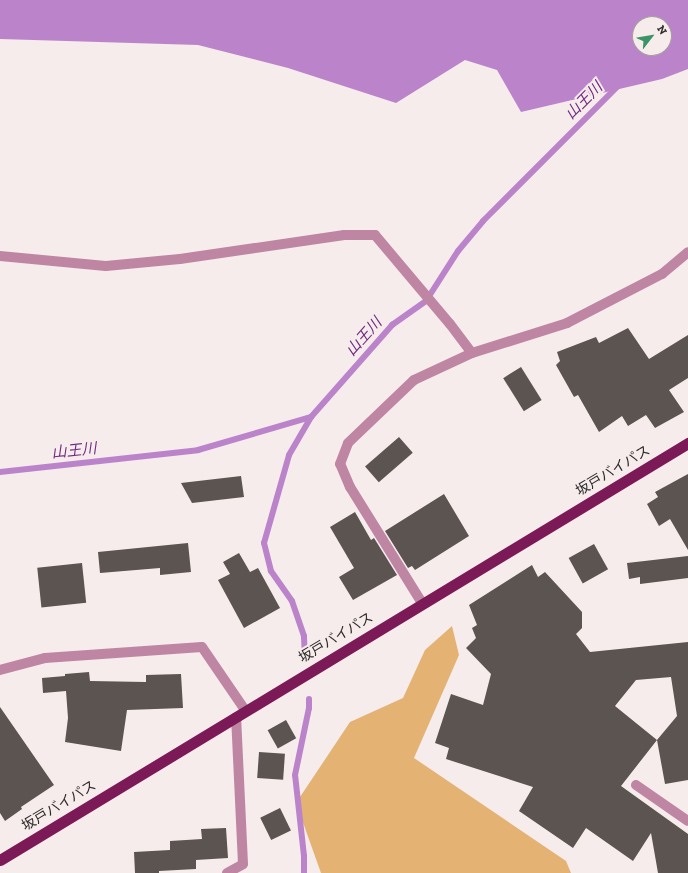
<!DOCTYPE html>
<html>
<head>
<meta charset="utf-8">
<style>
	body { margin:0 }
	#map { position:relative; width:688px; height:873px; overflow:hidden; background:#f6ecec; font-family:"Zilla Slab","Noto Sans JP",serif }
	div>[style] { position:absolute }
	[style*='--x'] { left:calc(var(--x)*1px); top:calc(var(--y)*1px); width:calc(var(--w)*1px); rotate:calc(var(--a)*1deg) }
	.green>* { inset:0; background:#e4b374 }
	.water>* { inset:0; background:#bb84ca }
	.stream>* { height:6px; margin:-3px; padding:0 3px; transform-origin:3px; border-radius:3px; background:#bb84ca }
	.building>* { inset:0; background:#5c5451; transform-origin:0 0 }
	.minor>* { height:10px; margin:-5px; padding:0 5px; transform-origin:5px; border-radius:5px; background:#bf86a3 }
	.trunk>* { height:11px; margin:-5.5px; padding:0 5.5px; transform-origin:5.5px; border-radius:5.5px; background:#7c1a58 }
	span { translate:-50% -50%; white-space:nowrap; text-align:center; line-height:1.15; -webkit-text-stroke:4px #f6ecec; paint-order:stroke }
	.street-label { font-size:14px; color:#2e2a2a }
	.water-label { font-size:15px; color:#702c80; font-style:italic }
	.north { position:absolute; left:632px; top:16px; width:40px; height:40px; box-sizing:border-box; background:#f6ecec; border:1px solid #a69e9e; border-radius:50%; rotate:59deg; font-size:11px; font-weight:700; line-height:16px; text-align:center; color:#2e2a2a }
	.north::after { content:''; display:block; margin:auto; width:14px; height:18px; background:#3b9368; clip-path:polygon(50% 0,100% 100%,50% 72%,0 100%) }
</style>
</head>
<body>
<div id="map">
	<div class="green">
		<div style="clip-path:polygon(452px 626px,459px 655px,414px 758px,566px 861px,571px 873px,321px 873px,296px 803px,350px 722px,403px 698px,425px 650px)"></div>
	</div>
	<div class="water">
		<div style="clip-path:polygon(evenodd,0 0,688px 0,688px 69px,662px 79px,521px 112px,497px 70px,465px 60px,396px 103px,288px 68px,198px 45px,0 39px,0 0,640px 24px,664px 24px,664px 48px,640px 48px,640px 24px)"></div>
	</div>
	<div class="stream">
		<div style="--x:0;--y:472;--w:199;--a:-6.3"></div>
		<div style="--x:198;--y:450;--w:118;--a:-16.3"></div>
		<div style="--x:305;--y:657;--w:21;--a:-93"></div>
		<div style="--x:304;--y:636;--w:37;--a:-109"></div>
		<div style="--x:292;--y:601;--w:37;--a:-125"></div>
		<div style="--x:271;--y:571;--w:29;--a:-104"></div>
		<div style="--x:264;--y:543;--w:91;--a:-74.1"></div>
		<div style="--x:289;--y:455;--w:44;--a:-59.9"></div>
		<div style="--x:311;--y:417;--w:123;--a:-48.6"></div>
		<div style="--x:392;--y:325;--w:42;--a:-35.2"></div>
		<div style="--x:426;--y:301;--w:59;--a:-57.4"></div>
		<div style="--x:458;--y:251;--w:39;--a:-50"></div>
		<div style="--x:483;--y:221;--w:191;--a:-45"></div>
		<div style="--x:304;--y:873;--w:17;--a:-90"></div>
		<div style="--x:304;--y:856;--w:81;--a:-96.3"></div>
		<div style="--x:295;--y:775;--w:68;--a:-78.2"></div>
		<div style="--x:309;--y:708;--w:9;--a:-90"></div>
	</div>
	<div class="building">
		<div style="clip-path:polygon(628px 328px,649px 359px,688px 335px,688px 378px,669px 390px,684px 412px,655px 428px,646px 415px,628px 426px,622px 416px,599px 432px,578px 395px,574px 397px,556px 365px,560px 361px,557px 352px,596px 337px,599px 343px)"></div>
		<div style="left:521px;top:367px;width:39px;height:21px;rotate:58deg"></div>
		<div style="left:399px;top:437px;width:21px;height:45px;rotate:49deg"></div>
		<div style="clip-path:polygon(688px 474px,688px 550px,670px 519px,659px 526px,647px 504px,658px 497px,655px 492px)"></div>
		<div style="clip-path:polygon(241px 476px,244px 497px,192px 503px,181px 483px)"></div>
		<div style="clip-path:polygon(444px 494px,469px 536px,415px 570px,412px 566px,408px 568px,385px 531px)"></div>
		<div style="clip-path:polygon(355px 512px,371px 540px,374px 538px,397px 575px,353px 600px,339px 577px,354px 568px,330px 527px)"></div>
		<div style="clip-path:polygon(188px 543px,191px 572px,160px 575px,160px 568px,100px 573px,98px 552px)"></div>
		<div style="left:594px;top:544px;width:29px;height:29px;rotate:61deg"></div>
		<div style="clip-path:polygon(239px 553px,250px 572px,258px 568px,280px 608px,244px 628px,218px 580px,230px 574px,223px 562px)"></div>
		<div style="clip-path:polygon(688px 556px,688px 578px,640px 584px,640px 577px,629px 579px,627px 563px)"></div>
		<div style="left:82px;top:563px;width:40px;height:45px;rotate:84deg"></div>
		<div style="clip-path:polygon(evenodd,532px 565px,538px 577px,545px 572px,582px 612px,582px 628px,576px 634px,590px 652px,688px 642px,688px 780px,665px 784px,657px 740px,621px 786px,688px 834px,688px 873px,658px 873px,651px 833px,633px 861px,586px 828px,573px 848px,519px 811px,533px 787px,446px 759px,449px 748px,435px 743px,451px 694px,483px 705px,491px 674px,466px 648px,476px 638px,472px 628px,477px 625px,469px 605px,532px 565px,671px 677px,677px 716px,657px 740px,615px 706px,636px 680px,671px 677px)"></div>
		<div style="clip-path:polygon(89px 672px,90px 681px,146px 682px,146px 675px,181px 674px,183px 708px,127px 710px,121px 751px,65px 742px,68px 718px,66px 691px,43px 693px,42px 678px,65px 676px,65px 674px)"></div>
		<div style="clip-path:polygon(0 707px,54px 785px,21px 807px,22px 809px,5px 821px,0 813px)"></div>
		<div style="left:286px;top:720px;width:21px;height:21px;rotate:61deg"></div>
		<div style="left:259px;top:752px;width:26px;height:26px;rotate:4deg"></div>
		<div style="left:280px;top:808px;width:25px;height:22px;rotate:64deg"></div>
		<div style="clip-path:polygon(226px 828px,228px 858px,196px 860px,196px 869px,159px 871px,159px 873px,135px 873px,134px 852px,170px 850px,170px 841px,202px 839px,201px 829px)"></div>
	</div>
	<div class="minor">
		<div style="--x:0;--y:256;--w:106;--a:5.4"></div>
		<div style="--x:106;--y:266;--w:74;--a:-5.4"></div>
		<div style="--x:180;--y:259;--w:166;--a:-8.3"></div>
		<div style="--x:344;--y:235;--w:31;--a:0"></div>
		<div style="--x:375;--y:235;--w:116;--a:49.9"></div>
		<div style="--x:450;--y:324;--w:36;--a:53"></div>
		<div style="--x:422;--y:603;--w:137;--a:-121.8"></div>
		<div style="--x:350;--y:487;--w:25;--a:-113"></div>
		<div style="--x:340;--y:464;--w:22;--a:-69"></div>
		<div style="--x:348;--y:443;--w:91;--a:-43.7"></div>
		<div style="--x:414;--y:380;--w:64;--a:-25"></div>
		<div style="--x:472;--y:353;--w:100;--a:-17.5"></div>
		<div style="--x:567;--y:323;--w:107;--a:-27.3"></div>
		<div style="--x:662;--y:274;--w:34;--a:-40"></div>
		<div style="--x:0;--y:670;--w:47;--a:-14.9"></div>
		<div style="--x:45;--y:658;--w:157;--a:-4"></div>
		<div style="--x:202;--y:647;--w:76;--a:55.7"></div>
		<div style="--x:636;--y:785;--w:63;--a:34.7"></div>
		<div style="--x:227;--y:873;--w:18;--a:-29"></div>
		<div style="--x:243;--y:864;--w:147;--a:-92.7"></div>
	</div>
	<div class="trunk">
		<div style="--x:0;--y:860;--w:805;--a:-31.22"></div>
	</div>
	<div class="street-label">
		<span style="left:613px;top:471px;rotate:-31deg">坂戸バイパス</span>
		<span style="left:336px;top:638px;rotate:-31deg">坂戸バイパス</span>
		<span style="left:59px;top:806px;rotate:-31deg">坂戸バイパス</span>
	</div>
	<div class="water-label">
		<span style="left:584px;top:101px;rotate:-45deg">山王川</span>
		<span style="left:364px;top:337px;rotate:-48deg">山王川</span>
		<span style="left:74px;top:451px;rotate:-6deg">山王川</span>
	</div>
	<div class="north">N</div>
</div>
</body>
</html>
